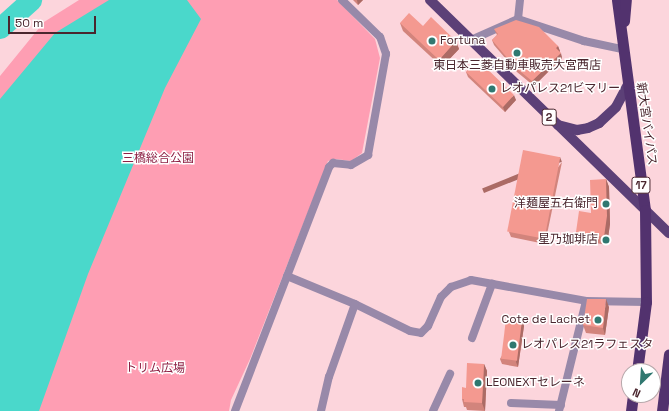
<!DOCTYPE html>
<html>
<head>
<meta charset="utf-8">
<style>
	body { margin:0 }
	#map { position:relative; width:669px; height:411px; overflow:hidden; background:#fcd5dc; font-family:"Space Grotesk","Noto Sans JP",sans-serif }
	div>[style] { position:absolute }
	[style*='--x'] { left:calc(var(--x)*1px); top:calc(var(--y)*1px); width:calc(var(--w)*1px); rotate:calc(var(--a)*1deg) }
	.green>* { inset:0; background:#fe9eb3 }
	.water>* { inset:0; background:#4ad8cb }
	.river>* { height:21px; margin:-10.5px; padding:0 10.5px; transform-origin:10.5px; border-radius:10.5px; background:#4ad8cb }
	.minor>* { height:8px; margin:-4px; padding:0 4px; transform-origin:4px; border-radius:4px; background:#9889a9 }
	.primary>* { height:10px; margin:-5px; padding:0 5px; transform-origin:5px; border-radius:5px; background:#5c4077 }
	.trunk>* { height:11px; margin:-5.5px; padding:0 5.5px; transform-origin:5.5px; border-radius:5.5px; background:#52326e }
	.wall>* { inset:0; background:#d2847c }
	.shaded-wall>* { inset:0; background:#ab6b65; transform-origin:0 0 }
	.building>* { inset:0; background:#f49990; transform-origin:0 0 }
	.dots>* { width:11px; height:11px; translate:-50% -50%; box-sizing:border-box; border:2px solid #fff; border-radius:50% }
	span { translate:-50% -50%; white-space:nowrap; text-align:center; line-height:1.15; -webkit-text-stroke:3px #fff; paint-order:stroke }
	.shield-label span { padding:1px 3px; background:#fff; border:1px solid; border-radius:3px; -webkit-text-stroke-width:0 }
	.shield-label { font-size:11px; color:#4a262e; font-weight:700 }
	.poi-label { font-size:12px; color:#4a262e }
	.left { translate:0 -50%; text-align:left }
	.right { translate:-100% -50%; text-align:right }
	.street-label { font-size:12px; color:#4a262e }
	.park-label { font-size:12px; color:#8d2044 }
	.north { position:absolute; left:621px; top:363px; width:40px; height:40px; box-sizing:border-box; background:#fff; border:1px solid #b7a8ab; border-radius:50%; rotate:205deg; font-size:11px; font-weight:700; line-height:16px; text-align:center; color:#4a262e }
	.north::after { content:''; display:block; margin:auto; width:14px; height:18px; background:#307870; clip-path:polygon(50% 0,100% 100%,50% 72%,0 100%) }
	.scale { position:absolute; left:8px; top:16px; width:88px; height:18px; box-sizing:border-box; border:2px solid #4a262e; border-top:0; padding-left:5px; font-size:12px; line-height:14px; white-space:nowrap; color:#4a262e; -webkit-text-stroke:3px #fff; paint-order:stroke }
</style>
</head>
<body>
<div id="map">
	<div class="green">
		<div style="clip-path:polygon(79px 0,337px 0,375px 39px,380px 58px,362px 153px,351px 161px,336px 159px,328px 161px,250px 359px,231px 400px,229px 411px,0 411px,0 76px,44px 22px)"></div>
	</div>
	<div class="water">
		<div style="clip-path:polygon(109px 0,187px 0,201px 19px,165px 88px,88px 274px,39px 411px,0 411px,0 99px,55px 33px)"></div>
	</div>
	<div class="river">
		<div style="--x:0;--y:28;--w:42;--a:-42.1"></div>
	</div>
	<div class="minor">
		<div style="--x:518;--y:19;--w:19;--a:-84"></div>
		<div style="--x:471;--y:40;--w:51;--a:-24.1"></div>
		<div style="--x:518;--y:19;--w:70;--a:18.4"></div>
		<div style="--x:584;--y:41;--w:39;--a:12"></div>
		<div style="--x:287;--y:276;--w:74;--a:22.4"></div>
		<div style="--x:355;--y:304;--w:61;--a:26.1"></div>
		<div style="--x:410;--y:331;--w:11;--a:10"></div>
		<div style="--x:421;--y:333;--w:10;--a:-45"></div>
		<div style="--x:428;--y:326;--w:32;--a:-66"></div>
		<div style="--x:441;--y:297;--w:14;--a:-45"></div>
		<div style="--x:451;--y:287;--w:21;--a:-19"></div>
		<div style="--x:471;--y:280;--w:117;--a:10.3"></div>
		<div style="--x:586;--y:301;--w:60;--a:1"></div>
		<div style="--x:472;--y:338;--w:58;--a:-69.7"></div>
		<div style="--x:511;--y:403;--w:50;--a:2.3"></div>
		<div style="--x:235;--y:411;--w:261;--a:-68.9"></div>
		<div style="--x:329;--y:167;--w:6;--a:-45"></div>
		<div style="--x:333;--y:163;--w:18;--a:6"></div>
		<div style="--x:351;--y:165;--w:20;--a:-30"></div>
		<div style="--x:368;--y:155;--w:103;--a:-79.9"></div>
		<div style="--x:386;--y:54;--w:18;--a:-109"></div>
		<div style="--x:380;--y:37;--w:53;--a:-135.8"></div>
		<div style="--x:321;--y:411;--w:35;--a:-77"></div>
		<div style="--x:329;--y:377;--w:77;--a:-70.4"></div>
		<div style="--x:433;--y:411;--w:41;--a:-65.3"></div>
		<div style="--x:559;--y:411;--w:113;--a:-76.2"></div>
	</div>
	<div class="primary">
		<div style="--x:430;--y:0;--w:334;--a:44.3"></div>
		<div style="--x:558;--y:125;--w:20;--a:15"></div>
		<div style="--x:577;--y:130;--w:11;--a:-10"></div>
		<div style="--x:588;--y:128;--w:12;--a:-24"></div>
		<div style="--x:599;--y:123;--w:23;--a:-43"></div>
		<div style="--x:616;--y:107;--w:24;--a:-62"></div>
	</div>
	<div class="trunk">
		<div style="--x:617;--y:0;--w:212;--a:82.4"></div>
		<div style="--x:645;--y:210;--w:92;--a:89.4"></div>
		<div style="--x:646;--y:302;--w:70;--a:97.4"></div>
		<div style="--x:624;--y:21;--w:21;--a:-85"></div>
		<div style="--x:631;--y:411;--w:16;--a:-83"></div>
		<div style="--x:662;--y:411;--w:57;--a:-83"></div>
	</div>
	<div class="wall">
		<div style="clip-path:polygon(353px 0,363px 0,358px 5px)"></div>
		<div style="clip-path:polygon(400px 23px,423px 26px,456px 41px,459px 49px,442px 67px,403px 31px)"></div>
		<div style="clip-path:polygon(494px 29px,558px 46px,562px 58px,534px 86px,517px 72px,494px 45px,492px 40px,497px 35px)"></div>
		<div style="clip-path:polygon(476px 66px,516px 100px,505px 112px,468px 77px,466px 72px)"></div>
		<div style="clip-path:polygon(562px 162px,545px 244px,511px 237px,509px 232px)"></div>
		<div style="clip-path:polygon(606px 179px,609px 187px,610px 224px,607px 245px,579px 240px,576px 232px,591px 213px)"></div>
		<div style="clip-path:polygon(609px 307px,605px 335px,586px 333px,583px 325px)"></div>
		<div style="clip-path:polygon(522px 321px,524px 326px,518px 367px,502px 364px,500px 359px)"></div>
		<div style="clip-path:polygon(484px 364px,487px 371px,485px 411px,467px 410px,466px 407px,464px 407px,462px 399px,466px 388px)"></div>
	</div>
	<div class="shaded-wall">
		<div style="clip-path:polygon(357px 0,363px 0,358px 5px)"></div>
		<div style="clip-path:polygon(456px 41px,459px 49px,442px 67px,439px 60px)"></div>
		<div style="clip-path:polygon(558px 46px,560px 51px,558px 54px,556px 48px)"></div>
		<div style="clip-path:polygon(561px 53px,562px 58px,534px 86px,532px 81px)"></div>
		<div style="clip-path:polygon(514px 95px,516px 100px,505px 112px,503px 107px)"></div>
		<div style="left:560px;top:157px;width:5px;height:84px;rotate:68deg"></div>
		<div style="clip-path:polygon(606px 179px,609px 187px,610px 224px,607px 245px,604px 237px)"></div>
		<div style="clip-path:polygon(606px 299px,609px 307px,605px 335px,603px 328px)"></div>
		<div style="clip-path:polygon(522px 321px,524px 326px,518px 367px,516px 362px)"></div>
		<div style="clip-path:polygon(484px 364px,487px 371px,485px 411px,482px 403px)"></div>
	</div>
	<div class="building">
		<div style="clip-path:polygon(409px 13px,423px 26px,431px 17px,456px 41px,439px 60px,400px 23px)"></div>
		<div style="clip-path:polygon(516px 20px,539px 27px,558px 46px,556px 48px,561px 53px,532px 81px,515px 67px,492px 40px,498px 34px,494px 29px)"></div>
		<div style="clip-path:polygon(480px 62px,514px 95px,503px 107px,466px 72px,473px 64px,476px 66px)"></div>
		<div style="left:523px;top:150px;width:38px;height:83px;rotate:11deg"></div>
		<div style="clip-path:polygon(606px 179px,607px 216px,604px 237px,576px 232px,579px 211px,591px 213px,590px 180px)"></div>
		<div style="clip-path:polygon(587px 299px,606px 299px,603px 328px,583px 325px)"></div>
		<div style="left:506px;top:319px;width:16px;height:40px;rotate:7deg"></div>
		<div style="clip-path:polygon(467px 363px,484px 364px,482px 403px,464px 402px,464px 399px,462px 399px,462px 387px,466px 388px)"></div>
	</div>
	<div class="dots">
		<div style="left:432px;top:41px;background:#307870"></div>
		<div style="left:517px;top:53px;background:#307870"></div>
		<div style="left:492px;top:89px;background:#307870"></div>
		<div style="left:606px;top:204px;background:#307870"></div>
		<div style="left:606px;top:240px;background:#307870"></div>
		<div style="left:598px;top:320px;background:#307870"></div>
		<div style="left:513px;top:345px;background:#307870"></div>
		<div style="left:478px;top:383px;background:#307870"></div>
	</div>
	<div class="shield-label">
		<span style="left:549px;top:117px">2</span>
		<span style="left:641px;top:185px">17</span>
	</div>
	<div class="poi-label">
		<span class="left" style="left:440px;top:41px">Fortuna</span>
		<span style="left:517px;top:66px">東日本三菱自動車販売大宮西店</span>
		<span class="left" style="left:500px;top:89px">レオパレス21ビマリー</span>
		<span class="right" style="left:598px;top:204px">洋麺屋五右衛門</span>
		<span class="right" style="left:598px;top:240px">星乃珈琲店</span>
		<span class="right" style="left:590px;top:320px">Cote de Lachet</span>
		<span class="left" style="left:521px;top:345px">レオパレス21ラフェスタ</span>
		<span class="left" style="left:486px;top:383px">LEONEXTセレーネ</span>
	</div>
	<div class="street-label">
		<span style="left:646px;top:124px;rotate:82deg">新大宮バイパス</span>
	</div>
	<div class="park-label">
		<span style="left:158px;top:159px">三橋総合公園</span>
		<span style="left:155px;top:369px">トリム広場</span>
	</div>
	<div class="north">N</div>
	<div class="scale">50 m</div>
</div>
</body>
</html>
